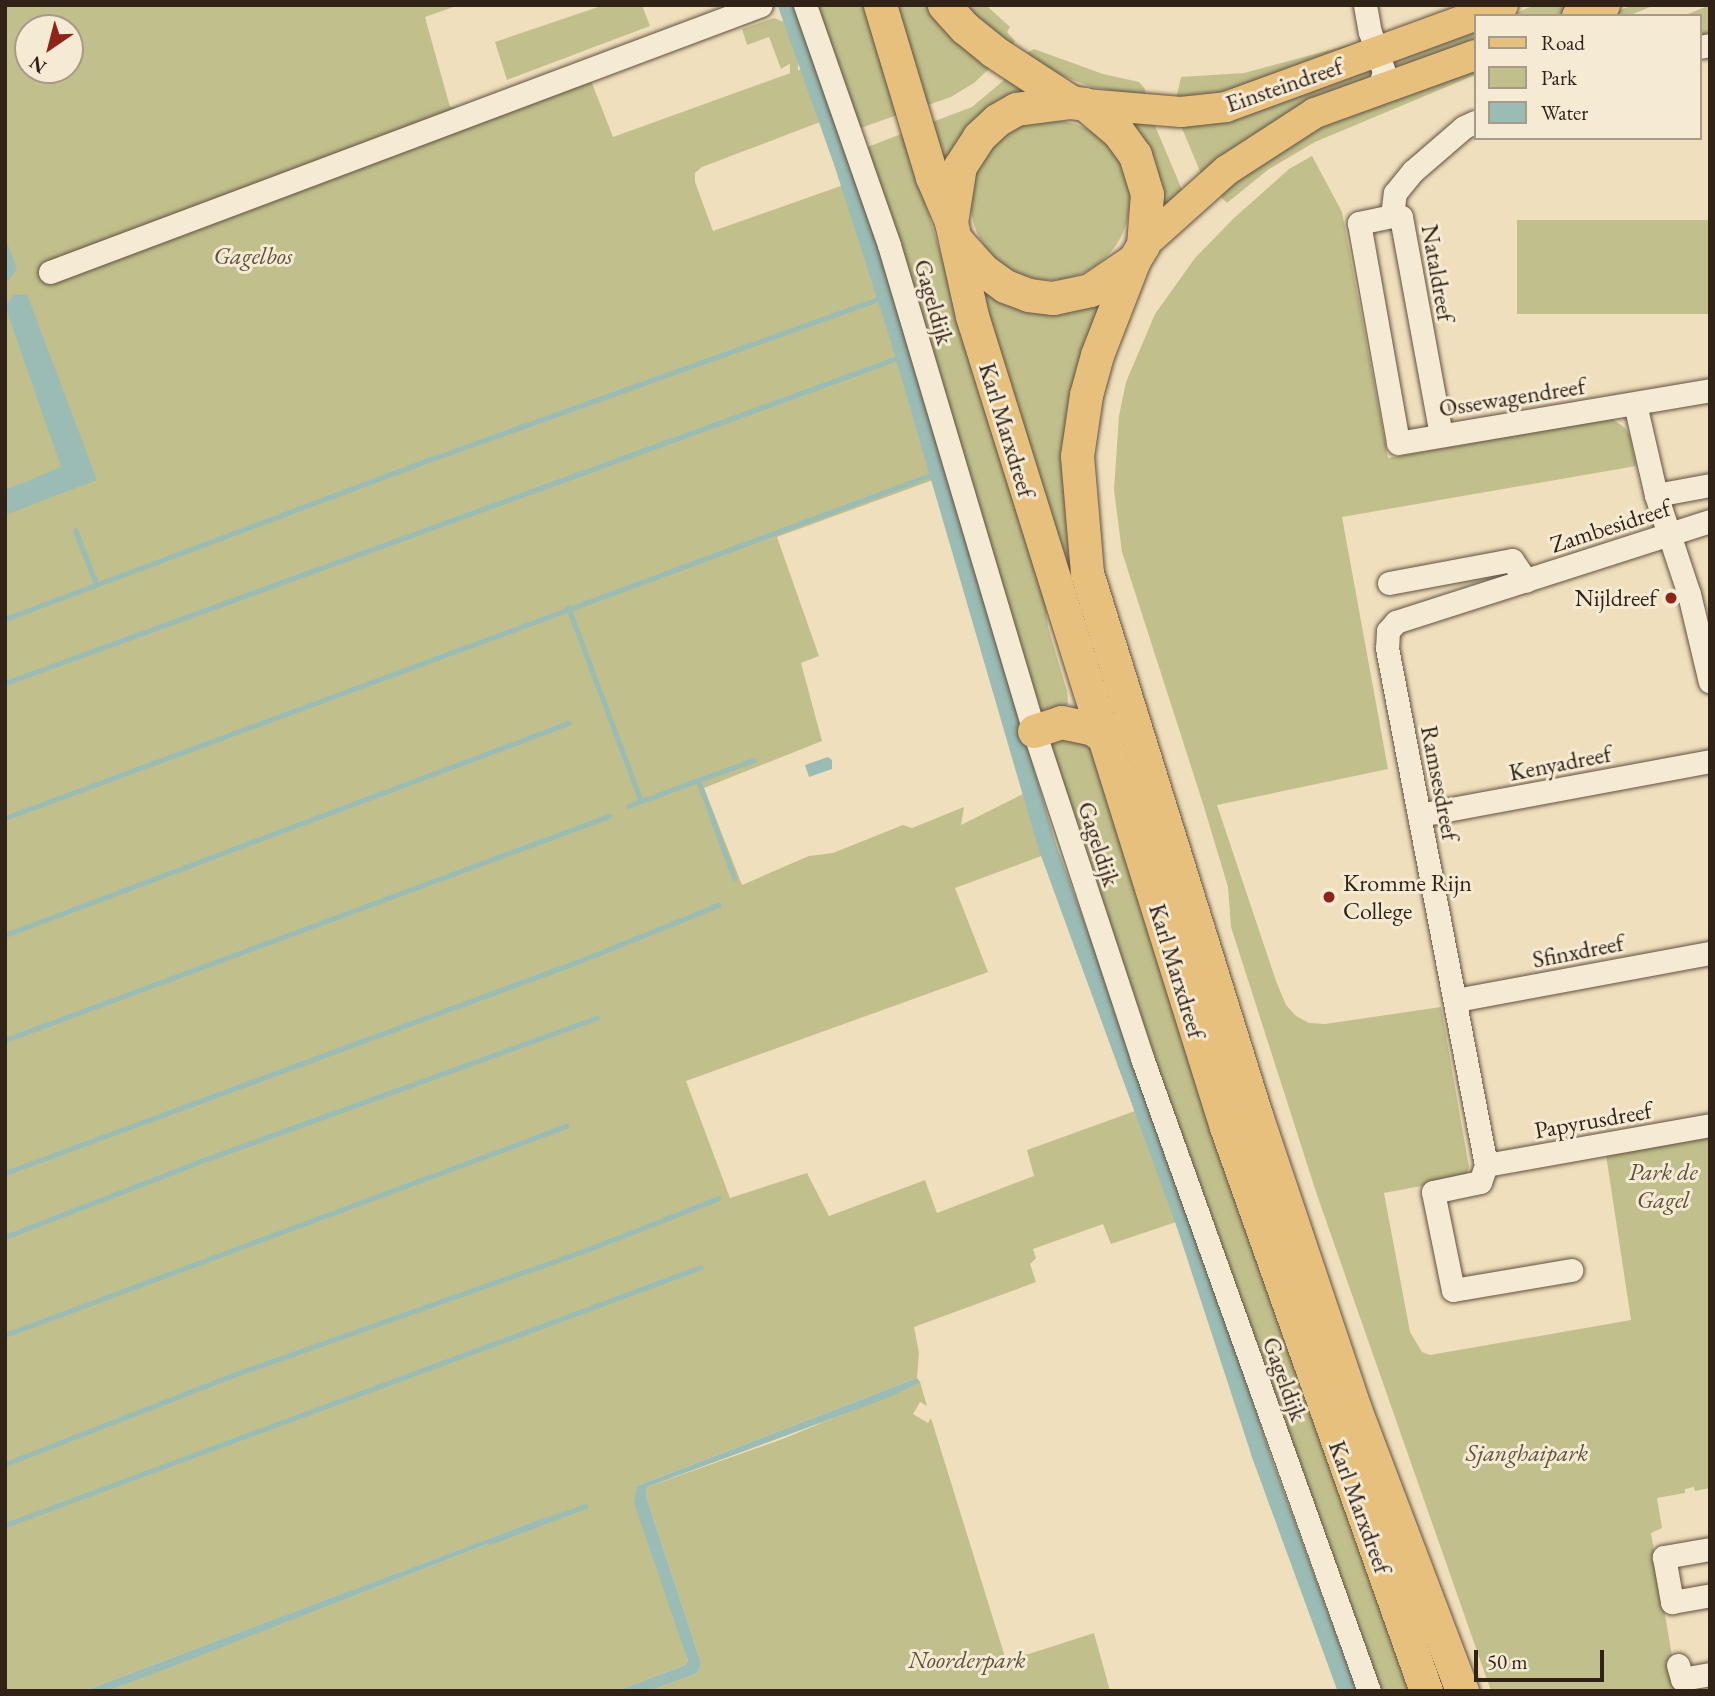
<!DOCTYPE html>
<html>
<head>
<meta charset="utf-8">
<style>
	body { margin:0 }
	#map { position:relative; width:1715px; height:1696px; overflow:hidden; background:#f0dfbc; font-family:"EB Garamond",serif }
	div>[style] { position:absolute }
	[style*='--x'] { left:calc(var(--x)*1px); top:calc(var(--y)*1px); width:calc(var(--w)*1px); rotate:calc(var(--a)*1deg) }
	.green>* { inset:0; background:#c1c08c; transform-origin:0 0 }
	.round { border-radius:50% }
	.water>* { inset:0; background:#9abcb4 }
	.stream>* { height:5px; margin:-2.5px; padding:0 2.5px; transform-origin:2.5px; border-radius:2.5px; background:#9abcb4 }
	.canal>* { height:18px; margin:-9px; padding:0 9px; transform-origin:9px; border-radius:9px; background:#9abcb4 }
	.roads { filter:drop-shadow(0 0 2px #615141) drop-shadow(0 0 2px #615141) }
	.minor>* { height:23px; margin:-11.5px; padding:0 11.5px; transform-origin:11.5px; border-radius:11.5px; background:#f5ead3 }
	.major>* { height:30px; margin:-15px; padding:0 15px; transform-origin:15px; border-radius:15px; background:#e8c07e }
	.highway>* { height:33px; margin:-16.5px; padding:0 16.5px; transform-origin:16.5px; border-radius:16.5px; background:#e8c07e }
	.dots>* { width:19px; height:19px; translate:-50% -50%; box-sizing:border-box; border:4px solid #f5ead3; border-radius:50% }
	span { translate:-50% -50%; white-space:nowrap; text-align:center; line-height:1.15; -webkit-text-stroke:6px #f5ead3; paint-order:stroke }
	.street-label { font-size:24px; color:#312218 }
	.park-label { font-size:24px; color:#5c513b; font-style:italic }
	.poi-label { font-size:24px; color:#312218 }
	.right { translate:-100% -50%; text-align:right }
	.left { translate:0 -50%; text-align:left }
	.frame { position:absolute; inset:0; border:7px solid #312218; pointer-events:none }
	.legend { position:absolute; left:1474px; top:14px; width:228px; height:126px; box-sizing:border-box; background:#f5ead3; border:2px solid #a79a88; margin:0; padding:9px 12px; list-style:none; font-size:21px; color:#312218 }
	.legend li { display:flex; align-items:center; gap:14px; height:35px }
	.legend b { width:35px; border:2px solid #a79a88 }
	.north { position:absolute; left:14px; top:14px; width:70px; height:70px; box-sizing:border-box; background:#f5ead3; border:2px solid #a79a88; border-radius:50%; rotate:215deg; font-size:19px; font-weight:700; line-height:28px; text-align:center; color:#312218 }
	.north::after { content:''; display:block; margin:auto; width:24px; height:32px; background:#8f2418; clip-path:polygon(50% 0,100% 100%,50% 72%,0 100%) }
	.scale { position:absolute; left:1474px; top:1650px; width:130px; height:32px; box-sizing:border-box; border:4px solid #312218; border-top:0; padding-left:9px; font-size:21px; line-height:24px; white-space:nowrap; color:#312218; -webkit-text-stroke:5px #f5ead3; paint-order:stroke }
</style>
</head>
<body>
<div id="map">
	<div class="green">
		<div style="clip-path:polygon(evenodd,5px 5px,459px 5px,425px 17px,450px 107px,462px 108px,588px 73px,613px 137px,810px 66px,828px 119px,702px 167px,695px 173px,695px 182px,713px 231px,852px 182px,892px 293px,944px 476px,777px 537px,819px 656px,801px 663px,822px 741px,704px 788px,742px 885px,809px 856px,833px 853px,903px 825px,912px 828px,964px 807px,961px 825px,1033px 789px,1055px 851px,955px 888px,988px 972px,686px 1081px,730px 1198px,807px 1173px,829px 1216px,925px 1180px,937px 1213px,1034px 1176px,1027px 1150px,1146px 1107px,1185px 1219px,1111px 1244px,1103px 1224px,1033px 1249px,1036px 1258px,1030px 1264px,1036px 1282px,914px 1327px,919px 1353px,917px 1378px,637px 1486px,688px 1661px,685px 1665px,617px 1691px,108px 1691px,485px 1545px,550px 1516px,84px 1691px,5px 1691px,5px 5px,28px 28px,70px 28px,70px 70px,28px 70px,28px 28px)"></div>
		<div style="clip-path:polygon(604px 5px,642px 5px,650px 26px,507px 80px,495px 42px)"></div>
		<div style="left:790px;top:5px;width:8px;height:125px"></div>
		<div style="clip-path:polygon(815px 5px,866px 5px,900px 114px,858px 129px)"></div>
		<div style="clip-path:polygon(888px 5px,927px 5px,992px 66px,974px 83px,951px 97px,922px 107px)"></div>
		<div style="clip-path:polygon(959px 5px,986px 5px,1010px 27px,1007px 32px,1015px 41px,1011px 49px)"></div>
		<div style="clip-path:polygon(1535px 5px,1584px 5px,1556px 16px,1508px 16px)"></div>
		<div style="clip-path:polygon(1633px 5px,1655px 5px,1628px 16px,1605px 16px)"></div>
		<div style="clip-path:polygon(1710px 5px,1710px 34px,1699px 37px,1699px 16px,1683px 16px)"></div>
		<div style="clip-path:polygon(774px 18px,787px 23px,796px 48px,796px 60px,781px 69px,769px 37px,747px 45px,742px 29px)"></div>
		<div style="clip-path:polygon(1475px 28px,1475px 47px,1394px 69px,1393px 60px)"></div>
		<div style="clip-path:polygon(1360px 42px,1364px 50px,1258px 89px,1176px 99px,1181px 77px,1244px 73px)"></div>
		<div style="clip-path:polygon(1034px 49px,1103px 74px,1139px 82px,1145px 89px,1146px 97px,1092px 87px,1049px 71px,1027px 53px)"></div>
		<div style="clip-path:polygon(1475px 65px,1475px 75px,1315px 142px,1269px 169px,1227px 203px,1216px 192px,1289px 140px)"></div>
		<div style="clip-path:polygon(1377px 67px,1371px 76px,1202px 176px,1179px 121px)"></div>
		<div style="clip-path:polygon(1009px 76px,1030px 87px,944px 174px,927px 124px,972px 107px)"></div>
		<div style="clip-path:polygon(1129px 118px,1153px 121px,1183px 192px,1163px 212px,1157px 166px,1150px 149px)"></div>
		<div class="round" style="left:970px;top:120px;width:160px;height:160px"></div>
		<div style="clip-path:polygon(906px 132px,932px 226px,1043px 579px,1048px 627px,1067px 691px,1068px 703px,1063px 711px,1037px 713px,865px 148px)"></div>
		<div style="clip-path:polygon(1312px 156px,1342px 212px,1388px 458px,1611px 418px,1625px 428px,1630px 436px,1636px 466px,1342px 517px,1388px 769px,1217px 805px,1276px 981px,1286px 1005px,1296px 1016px,1309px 1023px,1325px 1024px,1441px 1007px,1469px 1167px,1467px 1173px,1459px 1179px,1384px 1193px,1410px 1332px,1422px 1352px,1430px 1355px,1631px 1320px,1606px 1155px,1710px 1129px,1710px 1488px,1695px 1491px,1694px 1487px,1685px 1489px,1685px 1493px,1657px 1498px,1662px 1528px,1651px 1533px,1678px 1691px,1491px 1691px,1316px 1192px,1231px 927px,1228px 887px,1204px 807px,1122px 552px,1114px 490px,1119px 416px,1126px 382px,1155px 314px,1195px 258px,1234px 218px,1289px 169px)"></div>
		<div style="left:1710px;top:220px;width:94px;height:193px;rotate:90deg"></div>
		<div style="clip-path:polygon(984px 292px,1005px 305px,1051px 314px,1073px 311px,1104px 300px,1066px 475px,1452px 1691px,1434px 1691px,979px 294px)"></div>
		<div style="clip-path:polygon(1054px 735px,1096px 747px,1415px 1691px,1375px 1691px,1107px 928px,1048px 751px)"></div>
		<div style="clip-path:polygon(920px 1382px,927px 1406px,920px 1402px,913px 1414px,928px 1423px,931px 1418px,1005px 1657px,1029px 1654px,1094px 1633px,1110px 1691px,649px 1691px,698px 1673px,701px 1663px,646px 1496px,647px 1487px,785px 1438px)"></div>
	</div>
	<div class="water">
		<div style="clip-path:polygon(5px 237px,17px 269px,8px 281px,5px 279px)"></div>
		<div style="clip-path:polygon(27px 294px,97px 480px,5px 515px,5px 490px,61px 467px,5px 306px,13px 295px)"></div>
		<div style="clip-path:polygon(828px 757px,832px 760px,832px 769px,809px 777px,805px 765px)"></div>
		<div style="clip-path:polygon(917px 1378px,920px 1382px,890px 1397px,647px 1487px,646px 1496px,701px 1663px,698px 1673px,649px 1691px,617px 1691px,685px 1665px,688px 1661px,634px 1503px,637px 1486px)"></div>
		<div style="clip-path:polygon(565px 1510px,485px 1545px,174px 1666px,108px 1691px,84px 1691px)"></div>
	</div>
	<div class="stream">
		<div style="--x:75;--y:530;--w:58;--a:68.7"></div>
		<div style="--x:568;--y:607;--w:207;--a:69.4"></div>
		<div style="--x:5;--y:619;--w:461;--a:-20.6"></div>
		<div style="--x:437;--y:457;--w:477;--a:-19.7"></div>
		<div style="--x:5;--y:683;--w:956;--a:-20.01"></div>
		<div style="--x:628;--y:806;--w:75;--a:-20.4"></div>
		<div style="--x:5;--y:818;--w:993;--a:-20.33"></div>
		<div style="--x:734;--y:878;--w:104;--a:-110.2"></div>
		<div style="--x:698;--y:780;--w:59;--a:-19.7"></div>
		<div style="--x:5;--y:935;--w:602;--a:-20.63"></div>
		<div style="--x:5;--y:1040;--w:644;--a:-20.35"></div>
		<div style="--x:5;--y:1173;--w:615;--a:-20.26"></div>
		<div style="--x:582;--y:960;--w:147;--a:-22"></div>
		<div style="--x:5;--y:1237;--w:210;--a:-21.2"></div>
		<div style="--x:201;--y:1161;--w:421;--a:-19.9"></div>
		<div style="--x:5;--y:1335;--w:599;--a:-20.43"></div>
		<div style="--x:5;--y:1464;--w:248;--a:-21.3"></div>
		<div style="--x:236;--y:1374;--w:380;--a:-19.5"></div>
		<div style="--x:594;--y:1247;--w:134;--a:-21.4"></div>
		<div style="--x:5;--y:1525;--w:742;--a:-20.34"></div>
		<div style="--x:490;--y:1542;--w:102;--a:-20.8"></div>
	</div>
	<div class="canal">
		<div style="--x:787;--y:5;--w:168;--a:70.5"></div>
		<div style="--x:843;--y:163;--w:180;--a:72.2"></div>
		<div style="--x:898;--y:334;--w:533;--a:73.77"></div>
		<div style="--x:1047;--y:846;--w:401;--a:69.9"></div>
		<div style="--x:1185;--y:1223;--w:242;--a:71.9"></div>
		<div style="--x:1260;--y:1453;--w:253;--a:69.9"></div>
	</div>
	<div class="roads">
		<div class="minor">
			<div style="--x:805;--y:5;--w:254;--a:70.7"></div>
			<div style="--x:889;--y:245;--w:507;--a:73.39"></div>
			<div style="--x:1034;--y:731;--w:344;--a:71.7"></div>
			<div style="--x:1142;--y:1058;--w:672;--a:70.27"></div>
			<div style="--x:1365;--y:5;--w:27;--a:80"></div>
			<div style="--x:1370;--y:32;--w:42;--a:70.7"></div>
			<div style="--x:1384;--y:72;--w:19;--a:108"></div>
			<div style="--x:1699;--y:47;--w:11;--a:-10"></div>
			<div style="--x:1392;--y:216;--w:23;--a:-83"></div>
			<div style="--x:1395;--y:193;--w:28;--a:-51"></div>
			<div style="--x:1413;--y:171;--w:67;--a:-40.8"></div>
			<div style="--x:1464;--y:127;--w:12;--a:-24"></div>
			<div style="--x:50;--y:272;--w:759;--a:-20.58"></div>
			<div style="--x:1635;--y:404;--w:93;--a:77"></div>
			<div style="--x:1656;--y:495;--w:104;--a:71.6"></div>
			<div style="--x:1689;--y:594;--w:90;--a:76.6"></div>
			<div style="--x:1441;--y:435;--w:222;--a:-100.4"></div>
			<div style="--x:1401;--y:217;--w:9;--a:-174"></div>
			<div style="--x:1392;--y:216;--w:34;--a:168"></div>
			<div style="--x:1359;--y:223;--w:223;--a:79.9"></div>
			<div style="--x:1398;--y:443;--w:316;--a:-9.6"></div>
			<div style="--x:1656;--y:495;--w:55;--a:-10.5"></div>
			<div style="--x:1710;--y:521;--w:330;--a:162.2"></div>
			<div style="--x:1396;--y:622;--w:12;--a:132"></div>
			<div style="--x:1388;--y:631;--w:17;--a:93"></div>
			<div style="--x:1387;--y:648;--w:526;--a:79.16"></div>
			<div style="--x:1486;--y:1165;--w:228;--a:-10.1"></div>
			<div style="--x:1389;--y:583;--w:125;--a:-10.6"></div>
			<div style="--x:1512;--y:560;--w:25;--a:56"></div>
			<div style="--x:1419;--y:815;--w:296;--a:-10.5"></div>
			<div style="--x:1456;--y:1000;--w:258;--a:-10.5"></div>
			<div style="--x:1486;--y:1165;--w:18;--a:109"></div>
			<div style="--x:1480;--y:1182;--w:48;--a:168"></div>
			<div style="--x:1433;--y:1192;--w:100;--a:78.5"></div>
			<div style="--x:1453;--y:1290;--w:120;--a:-9.6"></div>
			<div style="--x:1710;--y:1549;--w:47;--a:170.1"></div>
			<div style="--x:1664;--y:1557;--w:46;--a:79.9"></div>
			<div style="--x:1672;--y:1602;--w:39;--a:-10"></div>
			<div style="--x:1678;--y:1665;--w:15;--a:74"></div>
			<div style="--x:1682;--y:1679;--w:28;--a:-10"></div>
		</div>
		<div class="major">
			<div style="--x:1476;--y:16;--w:29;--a:-22"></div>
			<div style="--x:1577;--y:16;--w:30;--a:-21"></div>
			<div style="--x:1085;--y:104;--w:96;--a:4.8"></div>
			<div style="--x:1181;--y:112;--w:45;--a:-6.3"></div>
			<div style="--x:1226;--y:107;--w:265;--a:-20.1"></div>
			<div style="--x:1143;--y:245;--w:113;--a:-41.8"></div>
			<div style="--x:1227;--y:170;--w:105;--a:-32.9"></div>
			<div style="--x:1315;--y:113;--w:170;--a:-19.9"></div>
		</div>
		<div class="highway">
			<div style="--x:880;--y:5;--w:180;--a:73.2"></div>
			<div style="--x:932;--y:177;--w:46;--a:66.8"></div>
			<div style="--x:944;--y:5;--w:31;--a:48"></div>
			<div style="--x:965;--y:28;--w:36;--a:39"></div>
			<div style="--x:993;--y:51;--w:93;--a:33.2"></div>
			<div style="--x:957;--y:241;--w:39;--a:48"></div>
			<div style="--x:983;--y:270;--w:27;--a:36"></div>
			<div style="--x:1005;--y:286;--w:25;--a:21"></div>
			<div style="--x:1028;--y:295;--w:25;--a:7"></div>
			<div style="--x:1053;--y:298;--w:38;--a:-12"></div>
			<div style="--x:1090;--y:290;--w:53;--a:-34.3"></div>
			<div style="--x:1134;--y:260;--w:17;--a:-59"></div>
			<div style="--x:1143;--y:245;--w:51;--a:-85.5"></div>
			<div style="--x:1147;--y:194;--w:41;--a:-107.1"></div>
			<div style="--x:1135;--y:155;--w:29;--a:-126"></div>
			<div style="--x:1118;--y:132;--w:43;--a:-139.7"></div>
			<div style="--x:1085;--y:104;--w:14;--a:-172"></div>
			<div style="--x:1071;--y:102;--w:55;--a:172.7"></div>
			<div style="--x:1016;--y:109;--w:22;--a:150"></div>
			<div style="--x:997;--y:120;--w:25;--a:137"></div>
			<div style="--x:979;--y:137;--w:35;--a:123"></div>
			<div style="--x:960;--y:166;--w:57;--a:99.1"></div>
			<div style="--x:951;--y:222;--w:96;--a:77.4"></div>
			<div style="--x:972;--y:316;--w:850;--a:72.61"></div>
			<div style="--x:1226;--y:1127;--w:598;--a:70.47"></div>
			<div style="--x:1134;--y:260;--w:102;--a:111.3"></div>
			<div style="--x:1097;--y:355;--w:41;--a:105.4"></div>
			<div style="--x:1086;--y:395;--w:62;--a:98.4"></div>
			<div style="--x:1077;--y:456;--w:117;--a:85.1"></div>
			<div style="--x:1087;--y:573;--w:571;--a:72.68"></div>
			<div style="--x:1257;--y:1118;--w:307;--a:71.4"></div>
			<div style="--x:1355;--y:1409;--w:302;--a:69.2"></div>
			<div style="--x:1034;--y:731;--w:28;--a:-18"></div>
			<div style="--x:1061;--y:722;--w:33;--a:12"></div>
			<div style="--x:1093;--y:729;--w:15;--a:37"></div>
		</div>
	</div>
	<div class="dots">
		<div style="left:1671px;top:598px;background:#8f2418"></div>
		<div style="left:1329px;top:897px;background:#8f2418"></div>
	</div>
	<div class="street-label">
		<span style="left:1284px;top:85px;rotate:-19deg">Einsteindreef</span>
		<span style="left:1438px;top:273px;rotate:80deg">Nataldreef</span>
		<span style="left:934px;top:302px;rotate:74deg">Gageldijk</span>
		<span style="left:1512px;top:397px;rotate:-9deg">Ossewagendreef</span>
		<span style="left:1007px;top:430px;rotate:73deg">Karl Marxdreef</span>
		<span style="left:1610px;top:526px;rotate:-18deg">Zambesidreef</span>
		<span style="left:1560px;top:763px;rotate:-11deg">Kenyadreef</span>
		<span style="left:1440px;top:783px;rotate:79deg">Ramsesdreef</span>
		<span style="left:1099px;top:844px;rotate:72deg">Gageldijk</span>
		<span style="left:1578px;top:951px;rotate:-11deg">Sfinxdreef</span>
		<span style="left:1177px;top:971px;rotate:73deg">Karl Marxdreef</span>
		<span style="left:1593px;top:1120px;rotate:-10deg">Papyrusdreef</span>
		<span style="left:1285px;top:1379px;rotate:70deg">Gageldijk</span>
		<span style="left:1360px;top:1507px;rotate:70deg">Karl Marxdreef</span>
	</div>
	<div class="park-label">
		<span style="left:253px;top:256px">Gagelbos</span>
		<span style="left:1663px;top:1186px">Park de<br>Gagel</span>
		<span style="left:1527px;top:1453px">Sjanghaipark</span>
		<span style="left:967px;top:1660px">Noorderpark</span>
	</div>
	<div class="poi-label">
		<span class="right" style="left:1657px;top:598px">Nijldreef</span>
		<span class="left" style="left:1343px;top:897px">Kromme Rijn<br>College</span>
	</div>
	<div class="frame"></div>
	<ul class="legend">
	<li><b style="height:9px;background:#e8c07e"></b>Road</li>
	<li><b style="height:19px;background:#c1c08c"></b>Park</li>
	<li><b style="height:19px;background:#9abcb4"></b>Water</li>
	</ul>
	<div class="north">N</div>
	<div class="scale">50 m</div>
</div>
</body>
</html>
